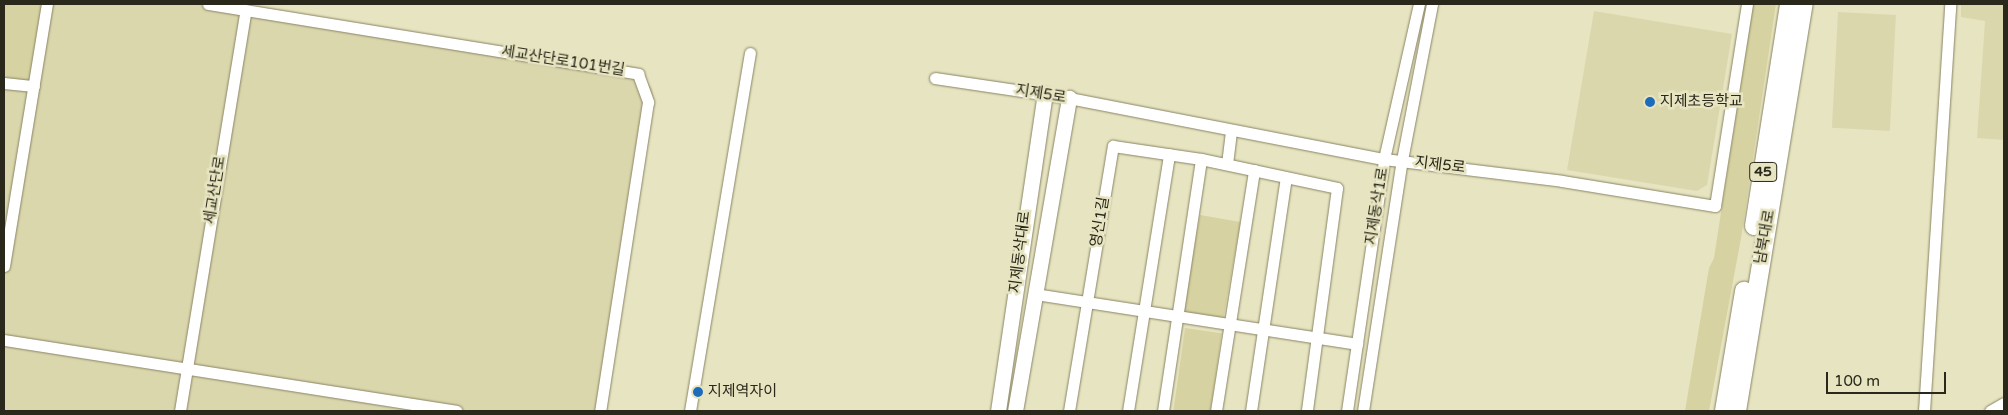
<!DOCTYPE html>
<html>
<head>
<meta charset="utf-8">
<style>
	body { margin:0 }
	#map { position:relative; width:2008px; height:415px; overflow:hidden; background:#e7e4c1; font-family:"Varela Round","Noto Sans KR",sans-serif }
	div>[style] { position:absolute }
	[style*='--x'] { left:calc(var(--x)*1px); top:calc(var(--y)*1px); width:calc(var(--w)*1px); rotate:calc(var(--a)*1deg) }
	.built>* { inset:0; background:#dbd7ad; transform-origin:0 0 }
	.green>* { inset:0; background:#d7d2a1; transform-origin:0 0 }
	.roads { filter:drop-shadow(0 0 1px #898565) drop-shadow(0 0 1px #898565) }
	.minor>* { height:11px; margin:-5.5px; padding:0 5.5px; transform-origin:5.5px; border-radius:5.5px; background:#fff }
	.major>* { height:15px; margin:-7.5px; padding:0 7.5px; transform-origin:7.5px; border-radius:7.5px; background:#fff }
	.highway>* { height:18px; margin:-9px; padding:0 9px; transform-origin:9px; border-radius:9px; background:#fff }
	.dots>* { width:14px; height:14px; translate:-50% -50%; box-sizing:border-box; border:2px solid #e7e4c1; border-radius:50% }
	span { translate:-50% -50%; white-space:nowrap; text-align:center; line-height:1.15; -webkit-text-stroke:5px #e7e4c1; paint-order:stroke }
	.shield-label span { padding:1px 4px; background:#e7e4c1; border:1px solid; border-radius:4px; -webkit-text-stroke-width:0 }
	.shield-label { font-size:14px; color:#29281b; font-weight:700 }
	.street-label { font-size:15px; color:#29281b }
	.poi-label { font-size:15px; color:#29281b }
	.left { translate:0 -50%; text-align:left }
	.frame { position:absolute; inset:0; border:5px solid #29281b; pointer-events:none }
	.scale { position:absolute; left:1826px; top:372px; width:120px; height:22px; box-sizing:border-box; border:2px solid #29281b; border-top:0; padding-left:6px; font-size:15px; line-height:18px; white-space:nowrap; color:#29281b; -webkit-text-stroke:4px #e7e4c1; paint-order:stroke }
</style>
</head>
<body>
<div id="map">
	<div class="built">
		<div style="clip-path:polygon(4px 4px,234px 4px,634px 67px,652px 88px,654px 100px,603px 411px,4px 411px)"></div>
		<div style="clip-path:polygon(1961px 4px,2004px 4px,2004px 140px,1977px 138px,1985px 21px,1961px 17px)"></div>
		<div style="clip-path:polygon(1594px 11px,1732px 34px,1707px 185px,1697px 191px,1567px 170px)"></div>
		<div style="left:1838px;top:12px;width:58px;height:116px;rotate:3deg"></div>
	</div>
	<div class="green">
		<div style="clip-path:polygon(4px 4px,47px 4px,34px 86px,4px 82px)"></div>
		<div style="clip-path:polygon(1753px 4px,1776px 4px,1741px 238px,1709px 411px,1685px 411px,1709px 268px,1714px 258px,1720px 219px)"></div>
		<div style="left:1200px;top:215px;width:41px;height:99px;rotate:10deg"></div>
		<div style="left:1185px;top:328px;width:37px;height:84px;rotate:8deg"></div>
	</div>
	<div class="roads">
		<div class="minor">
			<div style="--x:208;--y:4;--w:436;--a:9.2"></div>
			<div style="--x:638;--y:74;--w:30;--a:70"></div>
			<div style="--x:648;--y:102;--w:313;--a:98.8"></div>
			<div style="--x:935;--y:78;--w:135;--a:8.5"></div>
			<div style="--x:1069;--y:98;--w:321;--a:11"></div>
			<div style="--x:1384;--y:159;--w:179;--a:7"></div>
			<div style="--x:1562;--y:181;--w:155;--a:9.3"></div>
			<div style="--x:1715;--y:206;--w:205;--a:-81"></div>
			<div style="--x:4;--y:83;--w:30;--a:6"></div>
			<div style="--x:1227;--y:164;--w:33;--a:-83"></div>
			<div style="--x:4;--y:266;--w:266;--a:-80.7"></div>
			<div style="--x:1035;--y:294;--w:326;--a:8.8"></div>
			<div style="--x:4;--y:340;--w:458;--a:8.9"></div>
			<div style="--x:180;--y:411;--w:406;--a:-80.7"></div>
			<div style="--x:690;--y:411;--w:363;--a:-80.5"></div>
			<div style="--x:1069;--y:411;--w:269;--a:-80.6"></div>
			<div style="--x:1113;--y:146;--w:89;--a:8.4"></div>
			<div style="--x:1201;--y:159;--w:139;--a:12"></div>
			<div style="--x:1337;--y:188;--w:225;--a:97.7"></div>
			<div style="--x:1128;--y:411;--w:260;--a:-80.9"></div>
			<div style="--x:1163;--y:411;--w:255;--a:-81.4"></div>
			<div style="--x:1216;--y:411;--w:244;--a:-81"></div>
			<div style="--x:1251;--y:411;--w:236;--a:-81.5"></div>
			<div style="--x:1347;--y:411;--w:255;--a:-81.6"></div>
			<div style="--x:1384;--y:159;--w:159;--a:-77.3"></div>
			<div style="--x:1363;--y:411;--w:254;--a:-81.2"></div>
			<div style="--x:1402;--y:160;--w:159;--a:-79.1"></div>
			<div style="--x:1924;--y:411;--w:408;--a:-86.3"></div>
			<div style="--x:1990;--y:411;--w:16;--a:-30"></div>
		</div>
		<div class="major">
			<div style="--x:998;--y:411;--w:320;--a:-81.6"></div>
			<div style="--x:1015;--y:411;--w:318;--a:-80.2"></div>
		</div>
		<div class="highway">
			<div style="--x:1754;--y:226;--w:225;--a:-81"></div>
			<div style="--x:1724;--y:411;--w:122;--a:-80.5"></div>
			<div style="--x:1737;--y:411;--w:412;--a:-80.7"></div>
		</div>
	</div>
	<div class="dots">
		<div style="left:1650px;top:102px;background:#1d6cbb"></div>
		<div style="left:698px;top:392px;background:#1d6cbb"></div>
	</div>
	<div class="shield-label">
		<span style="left:1763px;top:172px">45</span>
	</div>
	<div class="street-label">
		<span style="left:563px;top:61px;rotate:9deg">세교산단로101번길</span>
		<span style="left:1041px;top:94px;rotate:9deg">지제5로</span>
		<span style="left:1440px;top:165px;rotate:7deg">지제5로</span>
		<span style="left:215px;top:190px;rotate:-81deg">세교산단로</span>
		<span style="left:1377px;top:206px;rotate:-81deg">지제동삭1로</span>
		<span style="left:1100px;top:222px;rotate:-81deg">영신1길</span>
		<span style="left:1765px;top:237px;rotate:-80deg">남북대로</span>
		<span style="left:1020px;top:252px;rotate:-83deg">지제동삭대로</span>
	</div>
	<div class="poi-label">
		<span class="left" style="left:1660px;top:102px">지제초등학교</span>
		<span class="left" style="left:708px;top:392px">지제역자이</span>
	</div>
	<div class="frame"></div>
	<div class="scale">100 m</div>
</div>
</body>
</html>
